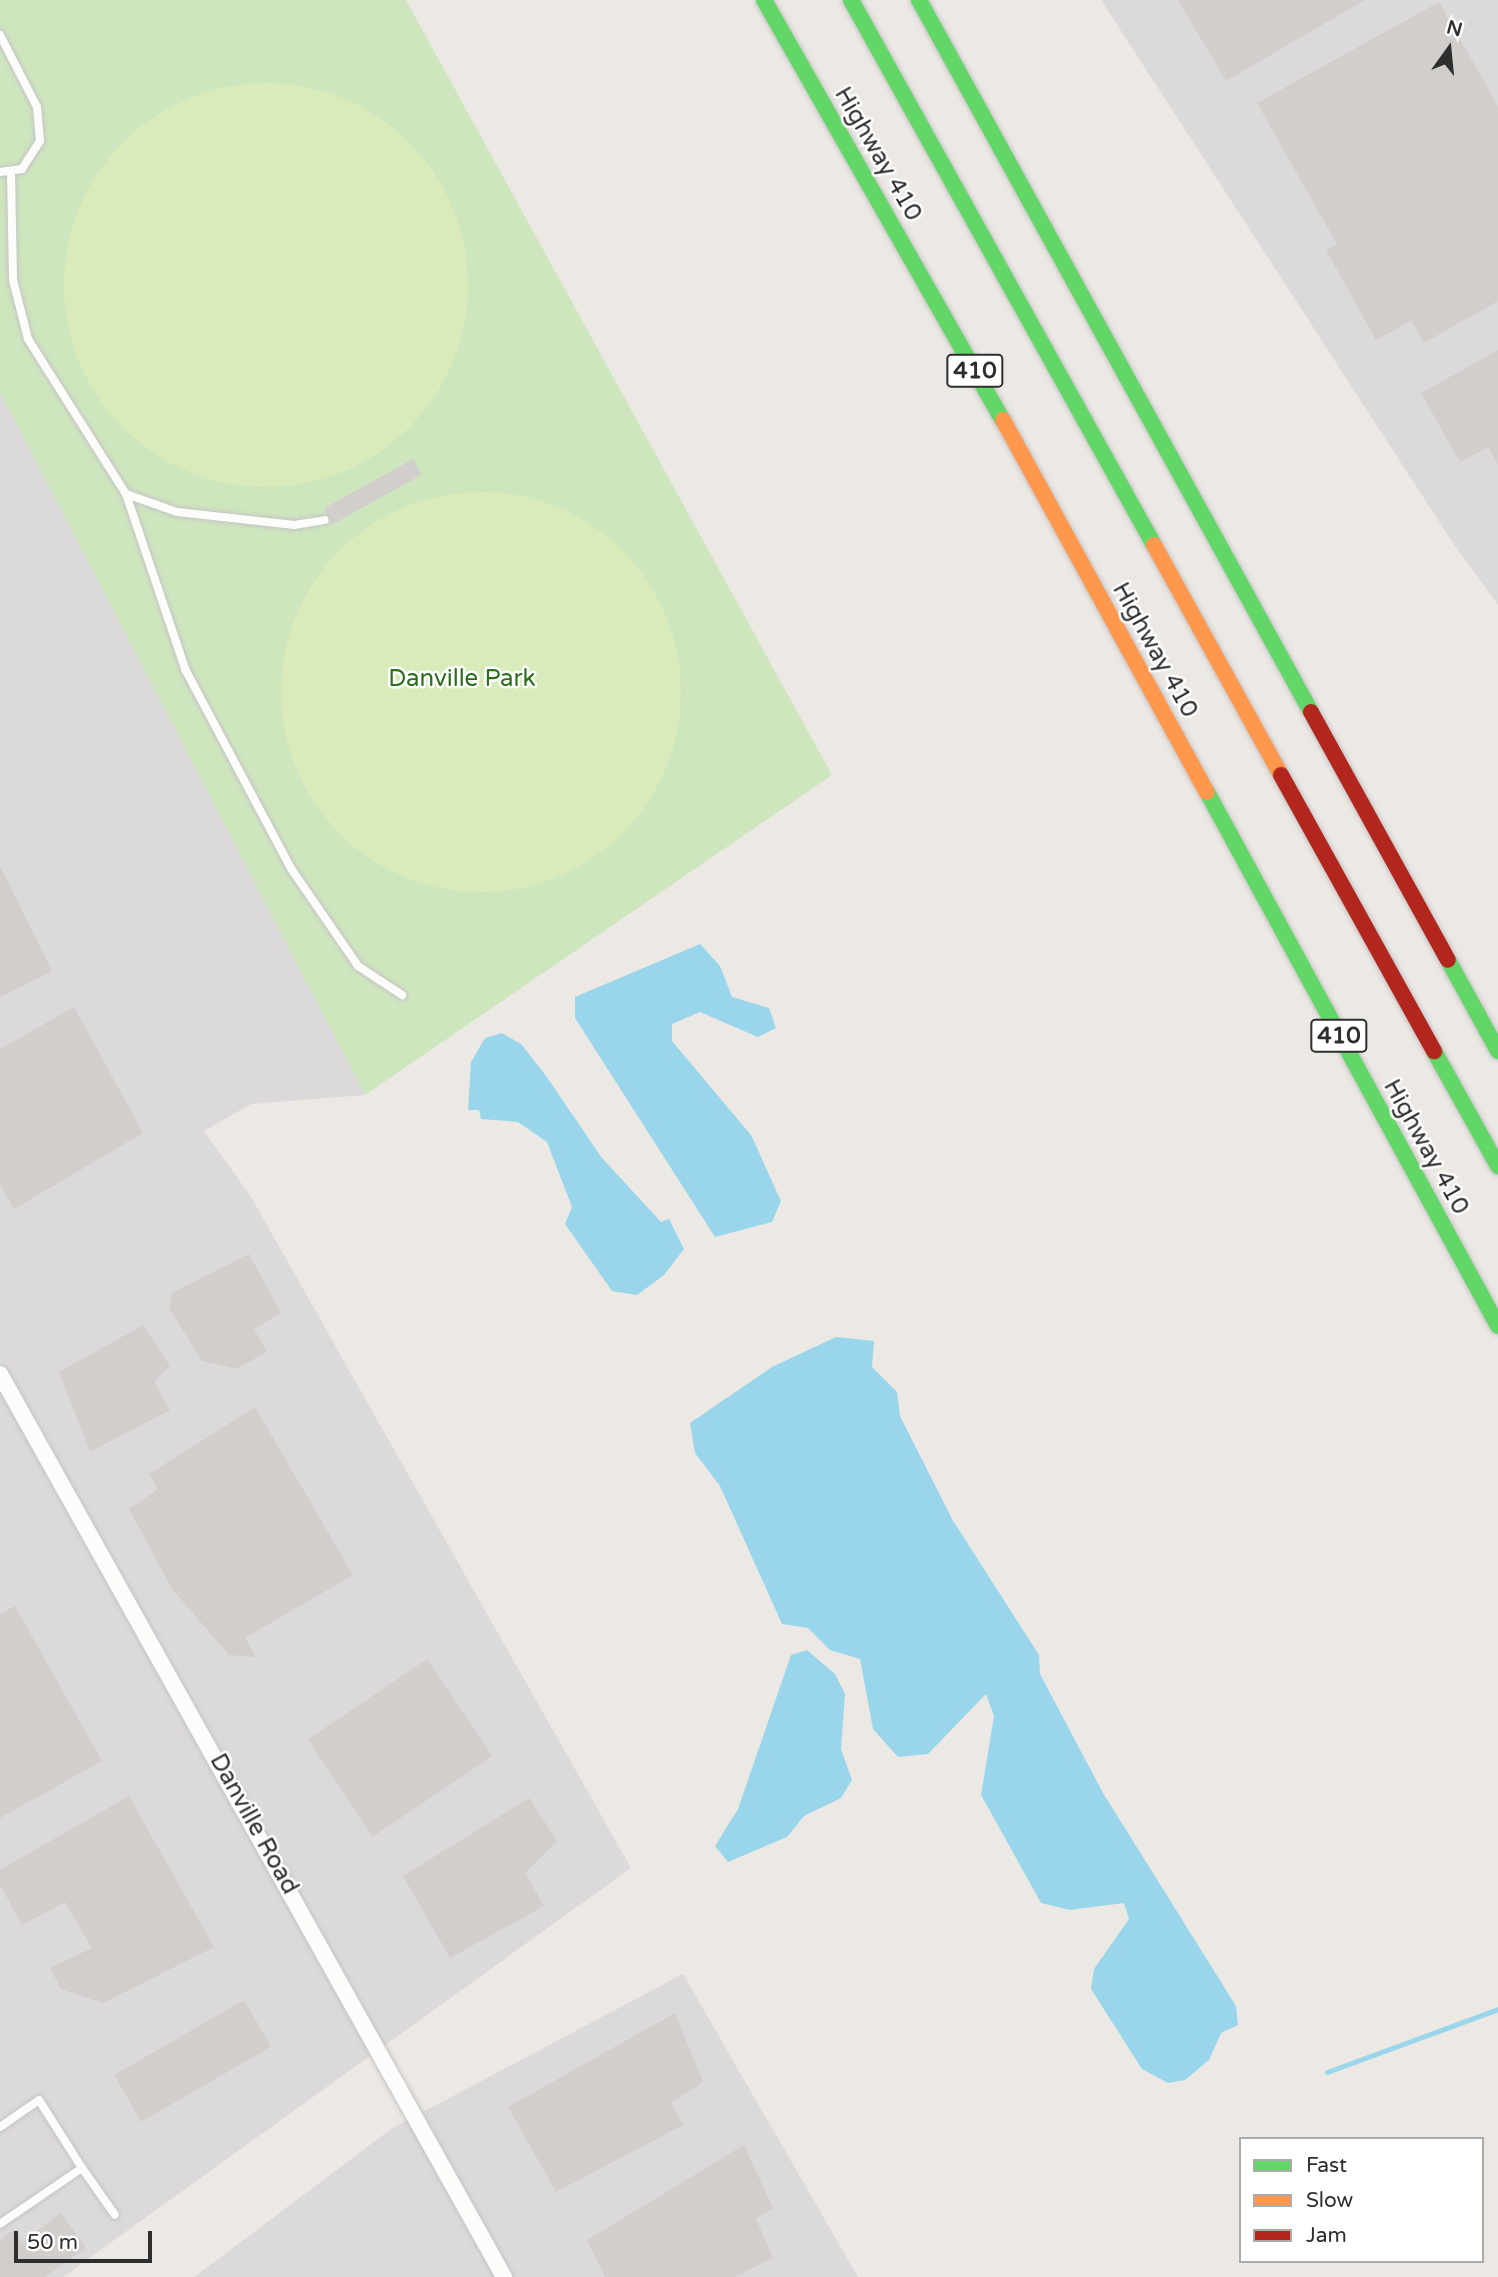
<!DOCTYPE html>
<html>
<head>
<meta charset="utf-8">
<style>
	body { margin:0 }
	#map { position:relative; width:1498px; height:2277px; overflow:hidden; background:#ece8e4; font-family:"Varela Round",sans-serif }
	div>[style] { position:absolute }
	[style*='--x'] { left:calc(var(--x)*1px); top:calc(var(--y)*1px); width:calc(var(--w)*1px); rotate:calc(var(--a)*1deg) }
	.industrial>* { inset:0; background:#dcd9db }
	.green>* { inset:0; background:#cee6be }
	.pitch>* { inset:0; background:#d9eabb }
	.round { border-radius:50% }
	.water>* { inset:0; background:#99d6ec }
	.stream>* { height:5px; margin:-2.5px; padding:0 2.5px; transform-origin:2.5px; border-radius:2.5px; background:#99d6ec }
	.building>* { inset:0; background:#d1cecb; transform-origin:0 0 }
	.roads { filter:drop-shadow(0 0 2px #c5c4c5) drop-shadow(0 0 2px #c5c4c5) }
	.lane>* { height:8px; margin:-4px; padding:0 4px; transform-origin:4px; border-radius:4px; background:#fcfcfb }
	.street>* { height:16px; margin:-8px; padding:0 8px; transform-origin:8px; border-radius:8px; background:#fcfcfb }
	.fast>* { height:16px; margin:-8px; padding:0 8px; transform-origin:8px; border-radius:8px; background:#63d668 }
	.slow>* { height:16px; margin:-8px; padding:0 8px; transform-origin:8px; border-radius:8px; background:#ff974d }
	.jam>* { height:16px; margin:-8px; padding:0 8px; transform-origin:8px; border-radius:8px; background:#b3261e }
	span { translate:-50% -50%; white-space:nowrap; text-align:center; line-height:1.15; -webkit-text-stroke:5px #fff; paint-order:stroke }
	.shield-label span { padding:2px 5px; background:#fff; border:2px solid; border-radius:5px; -webkit-text-stroke-width:0 }
	.shield-label { font-size:23px; color:#2e2e2e; font-weight:700 }
	.street-label { font-size:24px; color:#2e2e2e }
	.park-label { font-size:24px; color:#2c6e1b }
	.legend { position:absolute; left:1239px; top:2137px; width:245px; height:126px; box-sizing:border-box; background:#fff; border:2px solid #ababab; margin:0; padding:9px 12px; list-style:none; font-size:21px; color:#2e2e2e }
	.legend li { display:flex; align-items:center; gap:14px; height:35px }
	.legend b { width:35px; border:2px solid #ababab }
	.north { position:absolute; left:1414px; top:14px; width:70px; height:70px; -webkit-text-stroke:5px #fff; paint-order:stroke; rotate:15deg; font-size:19px; font-weight:700; line-height:28px; text-align:center; color:#2e2e2e }
	.north::after { content:''; display:block; margin:auto; width:24px; height:32px; background:#2e2e2e; clip-path:polygon(50% 0,100% 100%,50% 72%,0 100%) }
	.scale { position:absolute; left:14px; top:2231px; width:138px; height:32px; box-sizing:border-box; border:4px solid #2e2e2e; border-top:0; padding-left:9px; font-size:21px; line-height:24px; white-space:nowrap; color:#2e2e2e; -webkit-text-stroke:5px #fff; paint-order:stroke }
</style>
</head>
<body>
<div id="map">
	<div class="industrial">
		<div style="clip-path:polygon(1101px 0,1498px 0,1498px 605px,1453px 543px)"></div>
		<div style="clip-path:polygon(0 392px,365px 1095px,251px 1104px,204px 1131px,251px 1197px,631px 1868px,63px 2277px,0 2277px)"></div>
		<div style="clip-path:polygon(683px 1974px,858px 2277px,194px 2277px,391px 2129px)"></div>
	</div>
	<div class="green">
		<div style="clip-path:polygon(0 0,406px 0,832px 775px,365px 1095px,0 392px)"></div>
	</div>
	<div class="pitch">
		<div class="round" style="left:64px;top:83px;width:404px;height:404px"></div>
		<div class="round" style="left:281px;top:492px;width:400px;height:400px"></div>
	</div>
	<div class="water">
		<div style="clip-path:polygon(700px 944px,720px 966px,732px 997px,769px 1008px,776px 1028px,758px 1037px,700px 1012px,672px 1024px,672px 1041px,751px 1135px,781px 1201px,772px 1222px,715px 1237px,575px 1018px,575px 997px)"></div>
		<div style="clip-path:polygon(502px 1033px,521px 1044px,544px 1073px,602px 1158px,661px 1222px,669px 1219px,684px 1249px,664px 1275px,637px 1295px,612px 1291px,565px 1224px,572px 1207px,547px 1142px,518px 1122px,481px 1119px,479px 1110px,468px 1110px,471px 1062px,485px 1038px)"></div>
		<div style="clip-path:polygon(836px 1337px,874px 1341px,872px 1367px,897px 1392px,900px 1416px,952px 1519px,1039px 1655px,1040px 1674px,1103px 1793px,1236px 2006px,1238px 2025px,1221px 2033px,1209px 2060px,1185px 2080px,1168px 2083px,1142px 2069px,1091px 1989px,1094px 1969px,1129px 1919px,1124px 1903px,1070px 1910px,1041px 1903px,981px 1795px,994px 1716px,986px 1694px,928px 1754px,898px 1757px,873px 1729px,860px 1659px,830px 1650px,808px 1628px,782px 1624px,720px 1486px,695px 1453px,690px 1423px,772px 1367px)"></div>
		<div style="clip-path:polygon(807px 1650px,835px 1674px,845px 1694px,841px 1749px,852px 1780px,841px 1798px,804px 1816px,787px 1837px,728px 1862px,715px 1846px,738px 1809px,791px 1655px)"></div>
	</div>
	<div class="stream">
		<div style="--x:1327;--y:2072;--w:182;--a:-20.2"></div>
	</div>
	<div class="building">
		<div style="clip-path:polygon(1178px 0,1365px 0,1226px 81px)"></div>
		<div style="clip-path:polygon(1439px 2px,1498px 106px,1498px 301px,1424px 343px,1411px 321px,1376px 340px,1326px 250px,1337px 244px,1257px 103px)"></div>
		<div style="clip-path:polygon(1498px 350px,1498px 465px,1488px 447px,1460px 462px,1421px 393px)"></div>
		<div style="left:413px;top:459px;width:18px;height:102px;rotate:61deg"></div>
		<div style="clip-path:polygon(0 866px,52px 971px,0 997px)"></div>
		<div style="clip-path:polygon(74px 1007px,143px 1133px,14px 1209px,0 1184px,0 1049px)"></div>
		<div style="clip-path:polygon(249px 1254px,281px 1313px,254px 1329px,267px 1352px,236px 1369px,202px 1361px,169px 1308px,172px 1293px)"></div>
		<div style="clip-path:polygon(143px 1325px,170px 1366px,154px 1382px,170px 1410px,90px 1452px,59px 1372px)"></div>
		<div style="clip-path:polygon(255px 1407px,353px 1575px,245px 1638px,256px 1657px,229px 1655px,172px 1589px,129px 1509px,158px 1489px,149px 1474px)"></div>
		<div style="clip-path:polygon(15px 1606px,102px 1761px,0 1818px,0 1614px)"></div>
		<div style="left:427px;top:1659px;width:117px;height:144px;rotate:56deg"></div>
		<div style="clip-path:polygon(129px 1796px,214px 1947px,103px 2003px,61px 1989px,50px 1968px,92px 1948px,65px 1902px,22px 1925px,0 1885px,0 1870px)"></div>
		<div style="clip-path:polygon(529px 1798px,557px 1841px,525px 1873px,544px 1906px,450px 1958px,403px 1876px)"></div>
		<div style="left:244px;top:2000px;width:54px;height:150px;rotate:60deg"></div>
		<div style="clip-path:polygon(675px 2013px,703px 2082px,671px 2103px,683px 2125px,556px 2192px,508px 2107px)"></div>
		<div style="clip-path:polygon(744px 2145px,773px 2208px,756px 2219px,773px 2258px,735px 2277px,605px 2277px,587px 2240px)"></div>
		<div style="clip-path:polygon(61px 2213px,86px 2248px,45px 2277px,0 2277px,0 2240px,13px 2230px,22px 2242px)"></div>
	</div>
	<div class="roads">
		<div class="lane">
			<div style="--x:0;--y:35;--w:81;--a:62.8"></div>
			<div style="--x:37;--y:107;--w:34;--a:85"></div>
			<div style="--x:40;--y:141;--w:33;--a:123"></div>
			<div style="--x:22;--y:169;--w:22;--a:172"></div>
			<div style="--x:11;--y:173;--w:107;--a:88.9"></div>
			<div style="--x:13;--y:280;--w:61;--a:75.7"></div>
			<div style="--x:28;--y:339;--w:183;--a:57.7"></div>
			<div style="--x:126;--y:494;--w:187;--a:71.3"></div>
			<div style="--x:186;--y:671;--w:225;--a:62"></div>
			<div style="--x:292;--y:870;--w:116;--a:55.5"></div>
			<div style="--x:358;--y:966;--w:53;--a:33.4"></div>
			<div style="--x:126;--y:494;--w:54;--a:19.4"></div>
			<div style="--x:177;--y:512;--w:118;--a:6.3"></div>
			<div style="--x:294;--y:525;--w:31;--a:-9"></div>
			<div style="--x:0;--y:2127;--w:47;--a:-34.7"></div>
			<div style="--x:39;--y:2100;--w:80;--a:57.7"></div>
			<div style="--x:82;--y:2168;--w:99;--a:145.7"></div>
			<div style="--x:82;--y:2168;--w:57;--a:54.9"></div>
		</div>
		<div class="street">
			<div style="--x:0;--y:1374;--w:1034;--a:60.83"></div>
		</div>
		<div class="fast">
			<div style="--x:764;--y:0;--w:483;--a:60.4"></div>
			<div style="--x:851;--y:0;--w:624;--a:60.93"></div>
			<div style="--x:919;--y:0;--w:813;--a:61.16"></div>
			<div style="--x:1207;--y:792;--w:608;--a:61.41"></div>
			<div style="--x:1448;--y:960;--w:104;--a:61.2"></div>
			<div style="--x:1434;--y:1051;--w:132;--a:60.9"></div>
		</div>
		<div class="slow">
			<div style="--x:1003;--y:420;--w:424;--a:61.3"></div>
			<div style="--x:1154;--y:545;--w:263;--a:61.1"></div>
		</div>
		<div class="jam">
			<div style="--x:1311;--y:712;--w:283;--a:61.1"></div>
			<div style="--x:1281;--y:775;--w:316;--a:61"></div>
		</div>
	</div>
	<div class="shield-label">
		<span style="left:975px;top:371px">410</span>
		<span style="left:1339px;top:1036px">410</span>
	</div>
	<div class="street-label">
		<span style="left:878px;top:154px;rotate:60deg">Highway 410</span>
		<span style="left:1155px;top:650px;rotate:61deg">Highway 410</span>
		<span style="left:1426px;top:1147px;rotate:61deg">Highway 410</span>
		<span style="left:254px;top:1824px;rotate:61deg">Danville Road</span>
	</div>
	<div class="park-label">
		<span style="left:462px;top:679px">Danville Park</span>
	</div>
	<ul class="legend">
	<li><b style="height:9px;background:#63d668"></b>Fast</li>
	<li><b style="height:9px;background:#ff974d"></b>Slow</li>
	<li><b style="height:9px;background:#b3261e"></b>Jam</li>
	</ul>
	<div class="north">N</div>
	<div class="scale">50 m</div>
</div>
</body>
</html>
